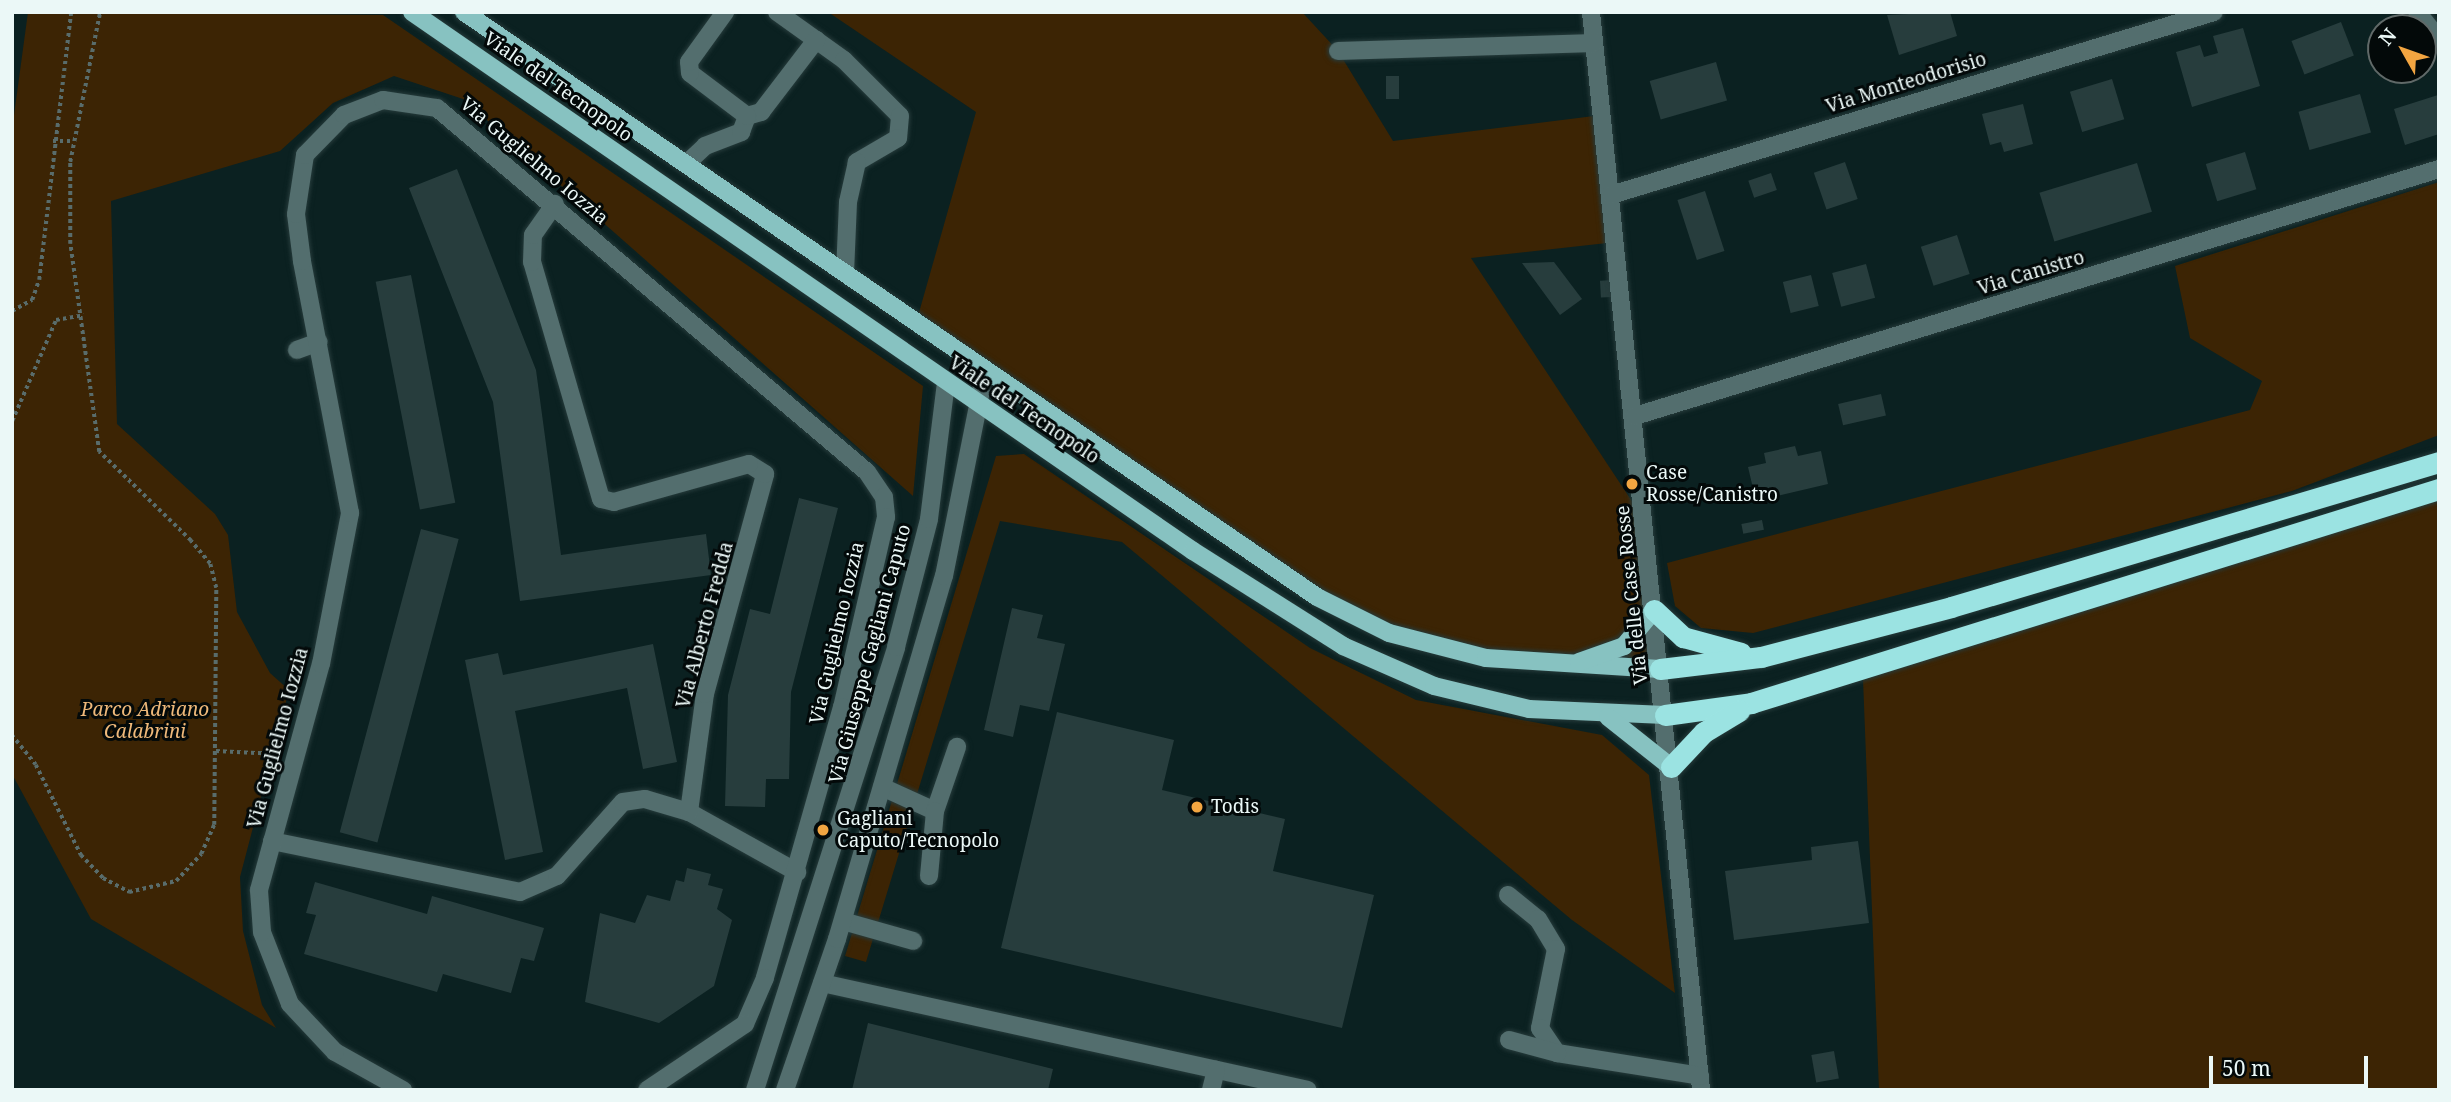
<!DOCTYPE html>
<html>
<head>
<meta charset="utf-8">
<style>
	body { margin:0 }
	#map { position:relative; width:2451px; height:1102px; overflow:hidden; background:#0b2121; font-family:"Noto Serif",serif }
	div>[style] { position:absolute }
	[style*='--x'] { left:calc(var(--x)*1px); top:calc(var(--y)*1px); width:calc(var(--w)*1px); rotate:calc(var(--a)*1deg) }
	.green>* { inset:0; background:#3c2404 }
	.building>* { inset:0; background:#273d3d; transform-origin:0 0 }
	.path>* { height:3.5px; margin-top:-1.75px; transform-origin:0; background:repeating-linear-gradient(90deg,#596c6b 0 3.5px,transparent 0 7px) }
	.roads { filter:drop-shadow(0 0 2px #263b3b) drop-shadow(0 0 2px #263b3b) }
	.minor>* { height:18px; margin:-9px; padding:0 9px; transform-origin:9px; border-radius:9px; background:#536e6e }
	.major>* { height:18px; margin:-9px; padding:0 9px; transform-origin:9px; border-radius:9px; background:#87c2c1 }
	.highway>* { height:21px; margin:-10.5px; padding:0 10.5px; transform-origin:10.5px; border-radius:10.5px; background:#9be3e2 }
	.dots>* { width:19px; height:19px; translate:-50% -50%; box-sizing:border-box; border:4px solid #030909; border-radius:50% }
	span { translate:-50% -50%; white-space:nowrap; text-align:center; line-height:1.15; -webkit-text-stroke:6px #030909; paint-order:stroke }
	.street-label { font-size:19px; color:#ebf8f7 }
	.poi-label { font-size:19px; color:#ebf8f7 }
	.left { translate:0 -50%; text-align:left }
	.park-label { font-size:19px; color:#efb97a; font-style:italic }
	.frame { position:absolute; inset:0; border:14px solid #ebf8f7; pointer-events:none }
	.north { position:absolute; left:2367px; top:14px; width:70px; height:70px; box-sizing:border-box; background:#030909; border:2px solid #606968; border-radius:50%; rotate:310deg; font-size:19px; font-weight:700; line-height:28px; text-align:center; color:#ebf8f7 }
	.north::after { content:''; display:block; margin:auto; width:24px; height:32px; background:#f2a541; clip-path:polygon(50% 0,100% 100%,50% 72%,0 100%) }
	.scale { position:absolute; left:2209px; top:1056px; width:159px; height:32px; box-sizing:border-box; border:4px solid #ebf8f7; border-top:0; padding-left:9px; font-size:21px; line-height:24px; white-space:nowrap; color:#ebf8f7; -webkit-text-stroke:5px #030909; paint-order:stroke }
</style>
</head>
<body>
<div id="map">
	<div class="green">
		<div style="clip-path:polygon(28px 12px,383px 15px,923px 386px,913px 496px,463px 99px,394px 76px,333px 103px,280px 151px,111px 201px,117px 424px,215px 514px,228px 535px,237px 612px,270px 673px,289px 690px,240px 877px,243px 931px,262px 1005px,276px 1028px,91px 919px,12px 774px,12px 130px)"></div>
		<div style="clip-path:polygon(828px 12px,1302px 12px,1338px 51px,1393px 141px,1602px 115px,1616px 242px,1471px 258px,1645px 521px,1660px 669px,1429px 645px,1317px 597px,916px 323px,976px 112px)"></div>
		<div style="clip-path:polygon(2439px 182px,2439px 435px,2292px 491px,1753px 633px,1701px 628px,1675px 606px,1667px 563px,2250px 410px,2262px 381px,2190px 338px,2175px 266px)"></div>
		<div style="clip-path:polygon(1024px 454px,1310px 648px,1416px 700px,1602px 735px,1649px 775px,1675px 993px,1572px 920px,1122px 542px,1000px 521px,866px 962px,845px 956px,996px 456px)"></div>
		<div style="clip-path:polygon(2439px 500px,2439px 1090px,1879px 1090px,1863px 679px)"></div>
	</div>
	<div class="building">
		<div style="clip-path:polygon(1950px 12px,1957px 36px,1899px 55px,1887px 15px)"></div>
		<div style="left:2341px;top:22px;width:36px;height:53px;rotate:69deg"></div>
		<div style="clip-path:polygon(2243px 28px,2260px 86px,2192px 107px,2176px 52px,2200px 45px,2204px 57px,2218px 53px,2213px 36px)"></div>
		<div style="left:1716px;top:62px;width:40px;height:69px;rotate:74deg"></div>
		<div style="left:1386px;top:76px;width:13px;height:23px"></div>
		<div style="left:2112px;top:79px;width:42px;height:44px;rotate:73deg"></div>
		<div style="left:2360px;top:94px;width:40px;height:64px;rotate:74deg"></div>
		<div style="clip-path:polygon(2438px 95px,2439px 134px,2405px 145px,2394px 109px)"></div>
		<div style="clip-path:polygon(2023px 104px,2033px 144px,2004px 152px,2001px 142px,1990px 145px,1982px 114px)"></div>
		<div style="left:2245px;top:152px;width:39px;height:41px;rotate:73deg"></div>
		<div style="left:1845px;top:162px;width:39px;height:33px;rotate:71deg"></div>
		<div style="left:2137px;top:163px;width:51px;height:102px;rotate:73deg"></div>
		<div style="clip-path:polygon(457px 169px,536px 370px,561px 555px,706px 534px,711px 575px,520px 601px,493px 402px,409px 188px)"></div>
		<div style="left:1771px;top:173px;width:18px;height:24px;rotate:71deg"></div>
		<div style="left:1705px;top:191px;width:63px;height:29px;rotate:72deg"></div>
		<div style="left:1957px;top:235px;width:41px;height:38px;rotate:72deg"></div>
		<div style="clip-path:polygon(1554px 262px,1582px 299px,1560px 315px,1522px 263px)"></div>
		<div style="left:1866px;top:264px;width:35px;height:35px;rotate:75deg"></div>
		<div style="left:411px;top:275px;width:232px;height:36px;rotate:79deg"></div>
		<div style="left:1811px;top:275px;width:32px;height:29px;rotate:76deg"></div>
		<div style="left:1612px;top:280px;width:17px;height:12px;rotate:87deg"></div>
		<div style="left:1881px;top:394px;width:22px;height:44px;rotate:77deg"></div>
		<div style="clip-path:polygon(1795px 446px,1798px 456px,1821px 451px,1828px 484px,1756px 501px,1748px 467px,1766px 463px,1764px 453px)"></div>
		<div style="clip-path:polygon(799px 498px,838px 508px,791px 692px,789px 779px,766px 779px,765px 807px,725px 806px,728px 695px,750px 609px,770px 614px)"></div>
		<div style="left:1762px;top:520px;width:10px;height:21px;rotate:79deg"></div>
		<div style="left:421px;top:529px;width:39px;height:314px;rotate:15deg"></div>
		<div style="clip-path:polygon(1012px 608px,1043px 615px,1037px 638px,1065px 644px,1049px 711px,1020px 705px,1013px 737px,984px 730px)"></div>
		<div style="clip-path:polygon(653px 644px,677px 762px,643px 769px,627px 688px,515px 711px,543px 852px,505px 860px,465px 660px,498px 653px,503px 675px)"></div>
		<div style="clip-path:polygon(1057px 712px,1174px 740px,1162px 790px,1285px 819px,1273px 871px,1374px 895px,1342px 1028px,1001px 948px)"></div>
		<div style="clip-path:polygon(1858px 841px,1869px 923px,1734px 940px,1725px 871px,1812px 860px,1811px 847px)"></div>
		<div style="clip-path:polygon(687px 868px,711px 874px,708px 885px,723px 889px,717px 909px,732px 920px,714px 986px,659px 1023px,585px 1002px,600px 913px,635px 923px,647px 895px,670px 901px,676px 880px,684px 882px)"></div>
		<div style="clip-path:polygon(315px 882px,427px 914px,432px 896px,544px 928px,534px 961px,521px 958px,511px 993px,443px 974px,437px 992px,304px 954px,316px 915px,306px 913px)"></div>
		<div style="clip-path:polygon(868px 1023px,1053px 1069px,1048px 1090px,852px 1090px)"></div>
		<div style="left:1834px;top:1051px;width:28px;height:23px;rotate:80deg"></div>
	</div>
	<div class="path">
		<div style="--x:53;--y:141;--w:21;--a:0"></div>
		<div style="--x:12;--y:311;--w:23;--a:-29"></div>
		<div style="--x:32;--y:300;--w:21;--a:-71"></div>
		<div style="--x:39;--y:280;--w:270;--a:-83.2"></div>
		<div style="--x:12;--y:421;--w:110;--a:-66.5"></div>
		<div style="--x:56;--y:320;--w:28;--a:-10"></div>
		<div style="--x:12;--y:735;--w:38;--a:51"></div>
		<div style="--x:36;--y:765;--w:101;--a:63.4"></div>
		<div style="--x:81;--y:855;--w:32;--a:46"></div>
		<div style="--x:103;--y:878;--w:30;--a:28"></div>
		<div style="--x:129;--y:892;--w:48;--a:-13.2"></div>
		<div style="--x:176;--y:881;--w:37;--a:-47"></div>
		<div style="--x:201;--y:854;--w:32;--a:-66"></div>
		<div style="--x:214;--y:825;--w:237;--a:-89.5"></div>
		<div style="--x:216;--y:588;--w:25;--a:-104"></div>
		<div style="--x:210;--y:564;--w:30;--a:-130"></div>
		<div style="--x:191;--y:541;--w:128;--a:-135.9"></div>
		<div style="--x:99;--y:452;--w:210;--a:-97.9"></div>
		<div style="--x:70;--y:244;--w:82;--a:-90"></div>
		<div style="--x:70;--y:162;--w:153;--a:-78.7"></div>
		<div style="--x:216;--y:751;--w:61;--a:2.8"></div>
	</div>
	<div class="roads">
		<div class="minor">
			<div style="--x:777;--y:12;--w:82;--a:35.6"></div>
			<div style="--x:844;--y:60;--w:79;--a:45"></div>
			<div style="--x:900;--y:116;--w:22;--a:95"></div>
			<div style="--x:898;--y:138;--w:48;--a:149.7"></div>
			<div style="--x:857;--y:162;--w:41;--a:102.7"></div>
			<div style="--x:848;--y:202;--w:71;--a:92.4"></div>
			<div style="--x:1591;--y:12;--w:1084;--a:84.17"></div>
			<div style="--x:2417;--y:12;--w:35;--a:51"></div>
			<div style="--x:1338;--y:51;--w:256;--a:-1.8"></div>
			<div style="--x:747;--y:116;--w:15;--a:-16"></div>
			<div style="--x:761;--y:112;--w:91;--a:-52.6"></div>
			<div style="--x:686;--y:164;--w:26;--a:-43"></div>
			<div style="--x:705;--y:146;--w:39;--a:-21"></div>
			<div style="--x:741;--y:132;--w:17;--a:-69"></div>
			<div style="--x:747;--y:116;--w:71;--a:-143"></div>
			<div style="--x:690;--y:73;--w:11;--a:-95"></div>
			<div style="--x:689;--y:62;--w:62;--a:-54.2"></div>
			<div style="--x:1611;--y:195;--w:630;--a:-16.88"></div>
			<div style="--x:297;--y:350;--w:23;--a:-20"></div>
			<div style="--x:1635;--y:416;--w:841;--a:-17.08"></div>
			<div style="--x:882;--y:787;--w:58;--a:24.4"></div>
			<div style="--x:935;--y:811;--w:68;--a:-71"></div>
			<div style="--x:689;--y:812;--w:124;--a:29.1"></div>
			<div style="--x:272;--y:841;--w:253;--a:11.6"></div>
			<div style="--x:520;--y:892;--w:40;--a:-23.4"></div>
			<div style="--x:557;--y:876;--w:99;--a:-48.3"></div>
			<div style="--x:623;--y:802;--w:22;--a:-8"></div>
			<div style="--x:645;--y:799;--w:46;--a:16.5"></div>
			<div style="--x:689;--y:812;--w:119;--a:-82.3"></div>
			<div style="--x:705;--y:694;--w:228;--a:-74.7"></div>
			<div style="--x:765;--y:474;--w:19;--a:-148"></div>
			<div style="--x:749;--y:464;--w:140;--a:164.3"></div>
			<div style="--x:614;--y:502;--w:13;--a:-167"></div>
			<div style="--x:601;--y:499;--w:247;--a:-106.2"></div>
			<div style="--x:532;--y:262;--w:27;--a:-88"></div>
			<div style="--x:533;--y:235;--w:38;--a:-55"></div>
			<div style="--x:929;--y:876;--w:65;--a:-84.7"></div>
			<div style="--x:1508;--y:895;--w:38;--a:39"></div>
			<div style="--x:1538;--y:919;--w:35;--a:59"></div>
			<div style="--x:1556;--y:949;--w:81;--a:101.4"></div>
			<div style="--x:1540;--y:1028;--w:30;--a:56"></div>
			<div style="--x:1557;--y:1053;--w:145;--a:9.1"></div>
			<div style="--x:843;--y:921;--w:73;--a:15.9"></div>
			<div style="--x:822;--y:983;--w:497;--a:12.4"></div>
			<div style="--x:1509;--y:1040;--w:50;--a:15.2"></div>
			<div style="--x:403;--y:1090;--w:78;--a:-150.8"></div>
			<div style="--x:335;--y:1052;--w:66;--a:-133.2"></div>
			<div style="--x:290;--y:1004;--w:77;--a:-111.3"></div>
			<div style="--x:262;--y:932;--w:42;--a:-94.1"></div>
			<div style="--x:259;--y:890;--w:234;--a:-74.7"></div>
			<div style="--x:321;--y:664;--w:154;--a:-79.1"></div>
			<div style="--x:350;--y:513;--w:257;--a:-100.8"></div>
			<div style="--x:302;--y:261;--w:47;--a:-97.3"></div>
			<div style="--x:296;--y:214;--w:60;--a:-81.3"></div>
			<div style="--x:305;--y:155;--w:56;--a:-45.7"></div>
			<div style="--x:344;--y:115;--w:42;--a:-21"></div>
			<div style="--x:383;--y:100;--w:55;--a:8.4"></div>
			<div style="--x:437;--y:108;--w:563;--a:40.25"></div>
			<div style="--x:867;--y:472;--w:30;--a:56"></div>
			<div style="--x:884;--y:497;--w:20;--a:84"></div>
			<div style="--x:886;--y:517;--w:195;--a:103"></div>
			<div style="--x:842;--y:707;--w:282;--a:105.9"></div>
			<div style="--x:765;--y:978;--w:50;--a:113.5"></div>
			<div style="--x:745;--y:1024;--w:118;--a:146"></div>
			<div style="--x:755;--y:1090;--w:465;--a:-72.3"></div>
			<div style="--x:896;--y:647;--w:132;--a:-75.5"></div>
			<div style="--x:929;--y:519;--w:138;--a:-82.9"></div>
			<div style="--x:785;--y:1090;--w:160;--a:-71"></div>
			<div style="--x:837;--y:939;--w:378;--a:-73.6"></div>
			<div style="--x:944;--y:576;--w:209;--a:-78.7"></div>
			<div style="--x:1211;--y:1090;--w:21;--a:-76"></div>
		</div>
		<div class="major">
			<div style="--x:412;--y:12;--w:949;--a:34.61"></div>
			<div style="--x:1193;--y:551;--w:178;--a:32.3"></div>
			<div style="--x:1343;--y:646;--w:99;--a:23.7"></div>
			<div style="--x:1434;--y:686;--w:98;--a:13.6"></div>
			<div style="--x:1529;--y:709;--w:136;--a:2.5"></div>
			<div style="--x:464;--y:12;--w:1034;--a:34.44"></div>
			<div style="--x:1317;--y:597;--w:80;--a:26.6"></div>
			<div style="--x:1389;--y:633;--w:100;--a:14.5"></div>
			<div style="--x:1486;--y:658;--w:174;--a:3.6"></div>
			<div style="--x:1579;--y:662;--w:48;--a:-19.6"></div>
			<div style="--x:1624;--y:646;--w:47;--a:-50.2"></div>
			<div style="--x:1608;--y:717;--w:80;--a:38.4"></div>
		</div>
		<div class="highway">
			<div style="--x:1654;--y:610;--w:40;--a:43"></div>
			<div style="--x:1683;--y:637;--w:60;--a:15.4"></div>
			<div style="--x:1660;--y:669;--w:102;--a:-6.8"></div>
			<div style="--x:1761;--y:657;--w:196;--a:-14.7"></div>
			<div style="--x:1951;--y:607;--w:509;--a:-16.55"></div>
			<div style="--x:1665;--y:715;--w:87;--a:-7.9"></div>
			<div style="--x:1751;--y:703;--w:721;--a:-17.28"></div>
			<div style="--x:1671;--y:767;--w:48;--a:-46.7"></div>
			<div style="--x:1704;--y:732;--w:41;--a:-31"></div>
		</div>
	</div>
	<div class="dots">
		<div style="left:1632px;top:484px;background:#f2a541"></div>
		<div style="left:1197px;top:807px;background:#f2a541"></div>
		<div style="left:823px;top:830px;background:#f2a541"></div>
	</div>
	<div class="street-label">
		<span style="left:1906px;top:83px;rotate:-17deg">Via Monteodorisio</span>
		<span style="left:558px;top:87px;rotate:35deg">Viale del Tecnopolo</span>
		<span style="left:534px;top:161px;rotate:40deg">Via Guglielmo Iozzia</span>
		<span style="left:2031px;top:273px;rotate:-17deg">Via Canistro</span>
		<span style="left:1024px;top:410px;rotate:34deg">Viale del Tecnopolo</span>
		<span style="left:1632px;top:595px;rotate:-96deg">Via delle Case Rosse</span>
		<span style="left:705px;top:625px;rotate:-75deg">Via Alberto Fredda</span>
		<span style="left:837px;top:633px;rotate:-77deg">Via Guglielmo Iozzia</span>
		<span style="left:870px;top:654px;rotate:-75deg">Via Giuseppe Gagliani Caputo</span>
		<span style="left:278px;top:738px;rotate:-75deg">Via Guglielmo Iozzia</span>
	</div>
	<div class="poi-label">
		<span class="left" style="left:1646px;top:484px">Case<br>Rosse/Canistro</span>
		<span class="left" style="left:1211px;top:807px">Todis</span>
		<span class="left" style="left:837px;top:830px">Gagliani<br>Caputo/Tecnopolo</span>
	</div>
	<div class="park-label">
		<span style="left:145px;top:721px">Parco Adriano<br>Calabrini</span>
	</div>
	<div class="frame"></div>
	<div class="north">N</div>
	<div class="scale">50 m</div>
</div>
</body>
</html>
